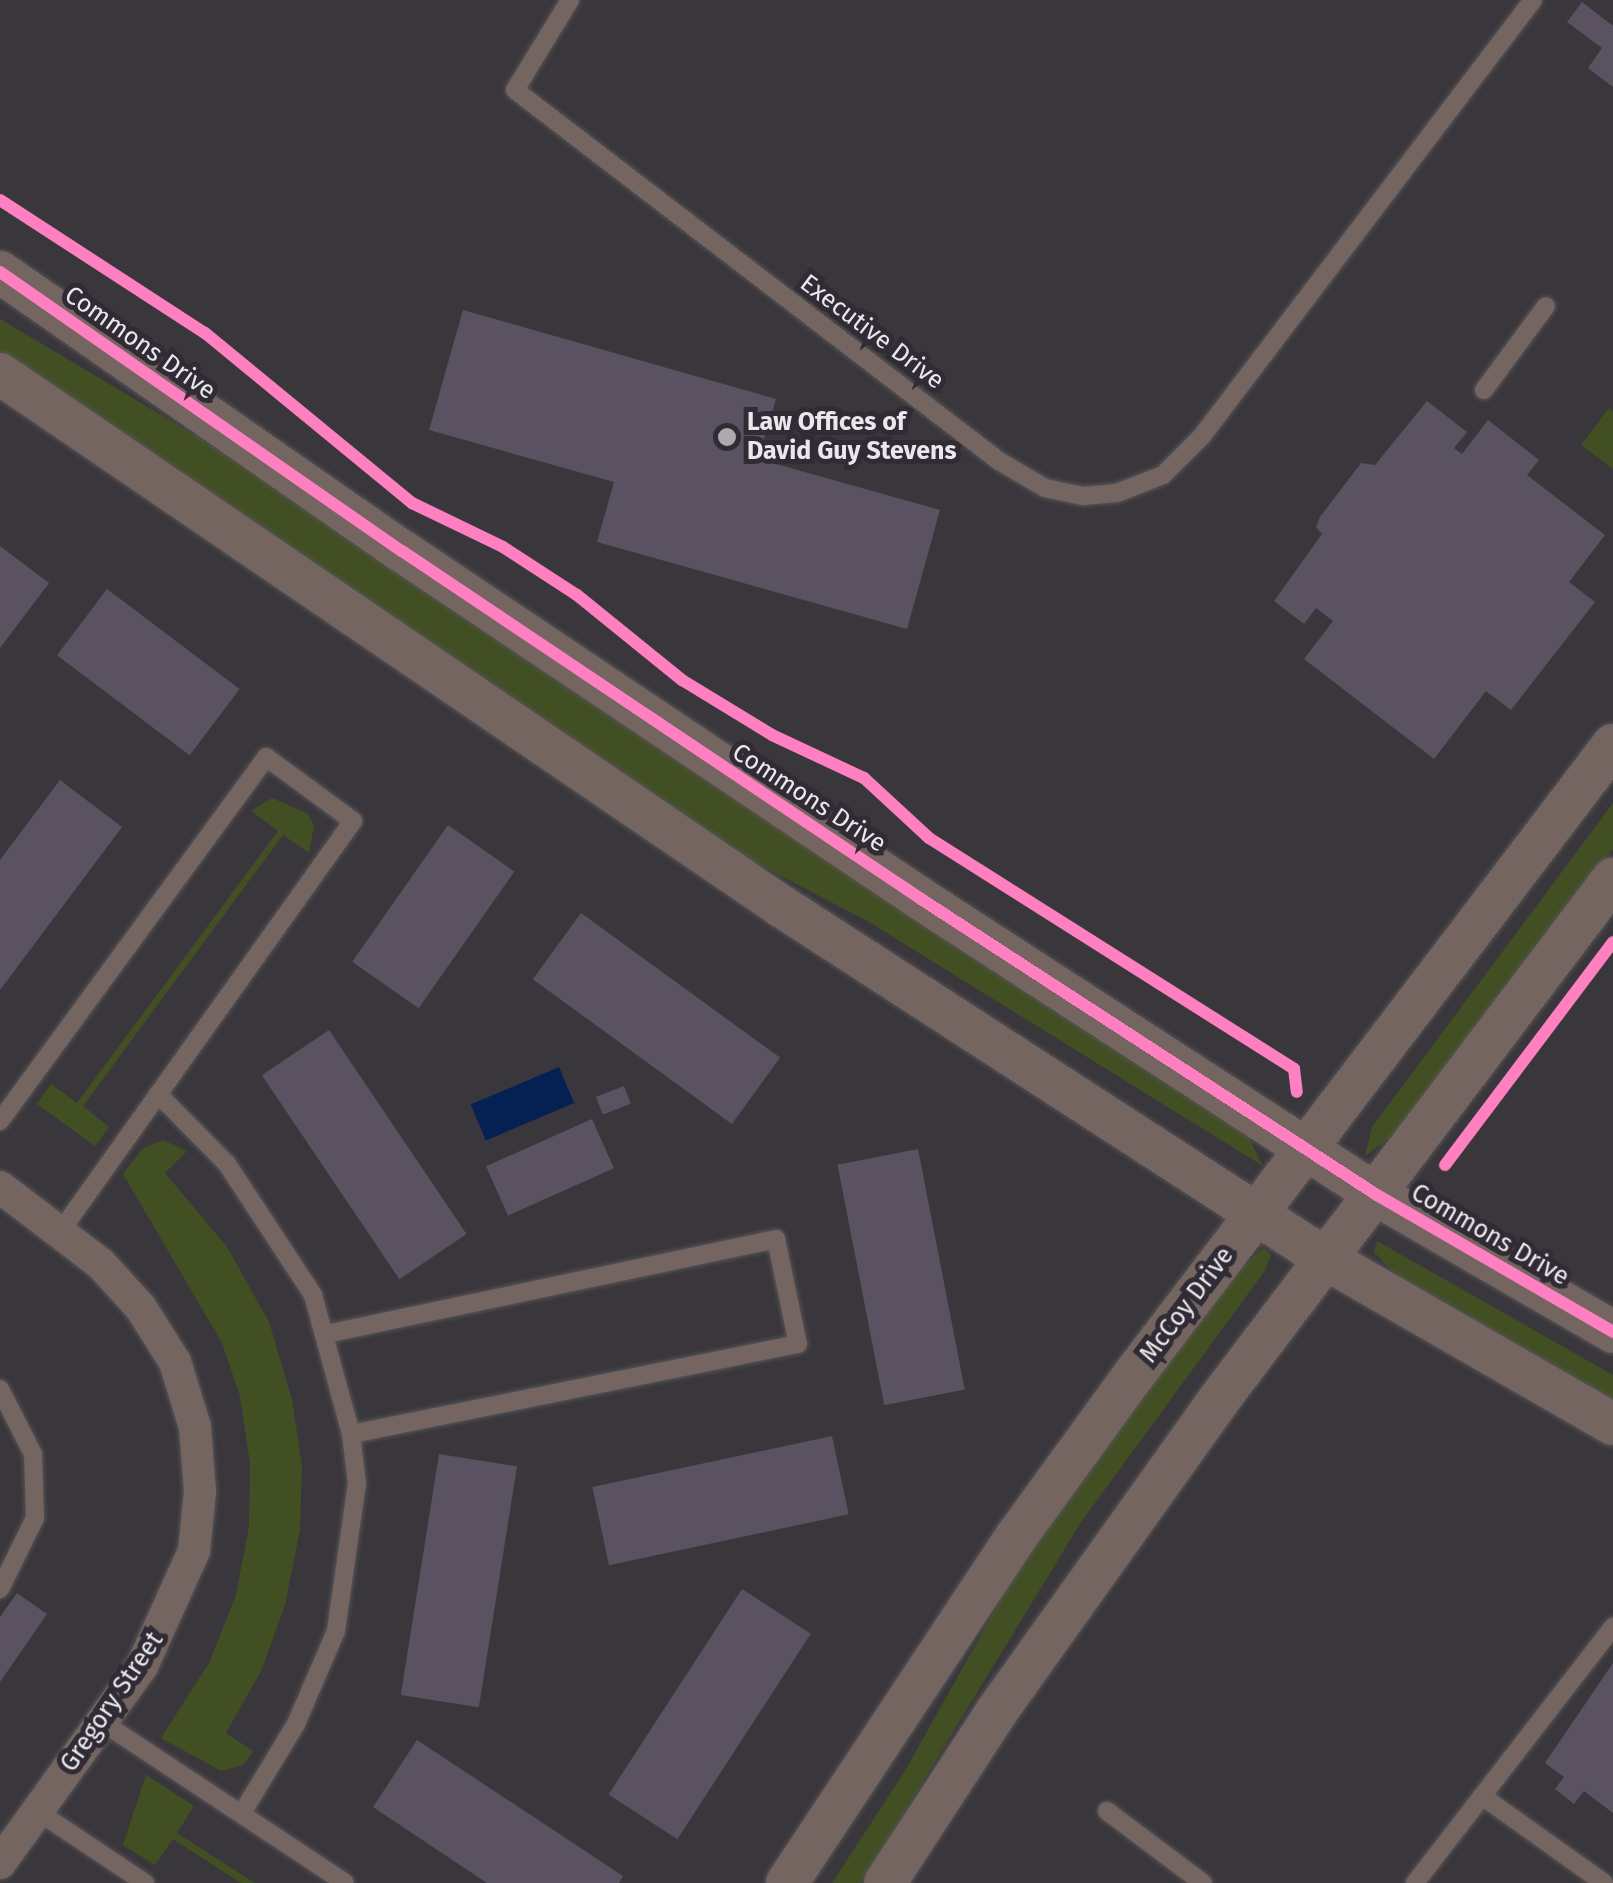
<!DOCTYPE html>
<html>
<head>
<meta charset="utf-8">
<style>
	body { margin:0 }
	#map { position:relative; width:1613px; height:1883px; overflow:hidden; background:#3a373c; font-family:"Fira Sans",sans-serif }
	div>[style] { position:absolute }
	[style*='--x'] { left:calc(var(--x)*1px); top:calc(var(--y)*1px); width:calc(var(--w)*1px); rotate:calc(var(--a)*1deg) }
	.green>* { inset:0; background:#424f23 }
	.water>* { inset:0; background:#052153; transform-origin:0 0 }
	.building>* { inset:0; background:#5a5260; transform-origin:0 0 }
	.roads { filter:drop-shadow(0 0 2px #565457) drop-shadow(0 0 2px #565457) }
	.service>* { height:18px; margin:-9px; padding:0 9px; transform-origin:9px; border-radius:9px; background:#746561 }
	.minor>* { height:32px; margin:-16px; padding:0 16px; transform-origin:16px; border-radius:16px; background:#746561 }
	.tertiary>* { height:42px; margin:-21px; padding:0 21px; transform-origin:21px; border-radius:21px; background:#746561 }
	.cycleway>* { height:12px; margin:-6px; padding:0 6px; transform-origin:6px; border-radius:6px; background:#ff80c0 }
	.dots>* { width:28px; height:28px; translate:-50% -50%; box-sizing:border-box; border:5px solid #302b34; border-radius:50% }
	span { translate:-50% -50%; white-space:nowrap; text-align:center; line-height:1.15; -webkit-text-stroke:10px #302b34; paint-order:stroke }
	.street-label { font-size:25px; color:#ebe8ed }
	.poi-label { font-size:25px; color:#ebe8ed; font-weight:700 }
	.left { translate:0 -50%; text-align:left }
</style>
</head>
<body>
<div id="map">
	<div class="green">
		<div style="clip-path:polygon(0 319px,200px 438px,805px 846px,1246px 1132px,1263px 1166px,869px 922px,743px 856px,0 352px)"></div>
		<div style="clip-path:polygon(1609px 408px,1613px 411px,1613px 469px,1581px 445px)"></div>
		<div style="clip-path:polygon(272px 798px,307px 813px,314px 825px,309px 853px,283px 835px,83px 1106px,109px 1127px,95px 1146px,37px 1104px,51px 1084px,77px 1103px,278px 831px,251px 811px)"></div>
		<div style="clip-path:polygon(1613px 803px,1613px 850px,1398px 1132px,1365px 1156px,1372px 1127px)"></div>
		<div style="clip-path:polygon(163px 1140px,187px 1151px,165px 1173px,227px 1247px,269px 1322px,292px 1399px,302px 1467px,300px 1530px,285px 1605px,262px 1669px,226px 1733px,253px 1751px,243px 1765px,221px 1771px,161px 1738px,209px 1663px,236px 1595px,249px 1526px,250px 1463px,240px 1396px,222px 1343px,123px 1174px,142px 1149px)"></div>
		<div style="clip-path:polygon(1377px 1241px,1613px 1375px,1613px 1404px,1401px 1280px,1374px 1252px)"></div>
		<div style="clip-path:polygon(1264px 1248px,1271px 1255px,1264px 1272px,1081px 1522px,861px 1883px,832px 1883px,905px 1771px,1020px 1565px,1233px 1275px)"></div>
		<div style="clip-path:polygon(146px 1775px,194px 1806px,177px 1833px,255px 1883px,241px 1883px,173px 1839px,155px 1865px,123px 1845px)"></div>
	</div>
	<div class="water">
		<div style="left:559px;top:1067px;width:39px;height:96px;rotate:67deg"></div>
	</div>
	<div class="building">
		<div style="clip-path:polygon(1582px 2px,1613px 26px,1613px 87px,1588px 68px,1602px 48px,1567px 22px)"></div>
		<div style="clip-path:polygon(463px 310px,776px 399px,758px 459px,940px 510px,907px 629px,597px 542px,614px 482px,429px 430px)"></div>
		<div style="clip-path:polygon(1427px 401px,1467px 432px,1454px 448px,1462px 454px,1488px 420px,1539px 460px,1527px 475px,1605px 535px,1569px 582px,1595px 602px,1511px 710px,1486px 691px,1434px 759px,1304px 659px,1333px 621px,1316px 608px,1304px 624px,1274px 601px,1322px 534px,1316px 527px,1320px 517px,1361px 463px,1375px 465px)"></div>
		<div style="clip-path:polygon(0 546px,49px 583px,0 648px)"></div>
		<div style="left:107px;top:589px;width:166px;height:83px;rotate:37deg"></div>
		<div style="clip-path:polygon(60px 780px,122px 827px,0 990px,0 860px)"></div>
		<div style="left:448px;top:825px;width:81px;height:167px;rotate:35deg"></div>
		<div style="left:581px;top:913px;width:246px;height:82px;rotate:36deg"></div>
		<div style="left:329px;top:1030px;width:246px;height:81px;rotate:56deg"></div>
		<div style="left:624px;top:1086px;width:19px;height:30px;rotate:69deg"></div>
		<div style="left:592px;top:1119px;width:54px;height:116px;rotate:66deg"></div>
		<div style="left:918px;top:1149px;width:245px;height:82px;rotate:79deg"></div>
		<div style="left:832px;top:1436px;width:80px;height:245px;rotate:78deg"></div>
		<div style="left:439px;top:1454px;width:79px;height:244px;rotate:9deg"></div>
		<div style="left:742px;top:1589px;width:82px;height:245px;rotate:33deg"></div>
		<div style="clip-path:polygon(17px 1593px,47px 1614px,0 1682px,0 1617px)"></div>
		<div style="clip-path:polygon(1613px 1663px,1613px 1813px,1584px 1791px,1574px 1804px,1555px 1789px,1564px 1777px,1545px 1763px)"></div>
		<div style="clip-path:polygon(417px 1740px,623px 1876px,619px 1883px,487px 1883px,373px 1807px)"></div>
	</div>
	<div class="roads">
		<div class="service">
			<div style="--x:570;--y:0;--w:105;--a:121.4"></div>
			<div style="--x:515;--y:90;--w:610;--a:37.47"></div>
			<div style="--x:999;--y:461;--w:53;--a:30.4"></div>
			<div style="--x:1045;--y:488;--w:39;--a:12"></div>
			<div style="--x:1083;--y:496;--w:34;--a:-5"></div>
			<div style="--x:1117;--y:493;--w:49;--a:-21.4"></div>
			<div style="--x:1163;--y:475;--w:55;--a:-45"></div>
			<div style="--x:1202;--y:436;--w:547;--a:-52.8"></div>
			<div style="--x:1484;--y:390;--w:104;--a:-53.6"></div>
			<div style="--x:158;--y:1094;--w:98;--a:45.4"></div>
			<div style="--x:227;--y:1164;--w:157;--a:56.7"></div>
			<div style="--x:313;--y:1295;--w:144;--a:74.7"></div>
			<div style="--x:351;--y:1434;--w:49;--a:83"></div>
			<div style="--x:357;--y:1483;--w:149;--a:98.1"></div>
			<div style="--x:336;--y:1631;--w:101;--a:113.3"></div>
			<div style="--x:296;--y:1724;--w:104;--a:121.2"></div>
			<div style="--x:0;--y:1121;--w:451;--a:-53.8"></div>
			<div style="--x:266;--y:757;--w:108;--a:36.3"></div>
			<div style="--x:353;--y:821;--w:505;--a:125.48"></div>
			<div style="--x:326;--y:1334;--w:460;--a:-11.9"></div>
			<div style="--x:776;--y:1239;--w:107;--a:78.2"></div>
			<div style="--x:798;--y:1344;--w:456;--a:168.6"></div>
			<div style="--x:0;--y:1389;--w:73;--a:63.1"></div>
			<div style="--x:33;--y:1454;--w:64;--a:88.2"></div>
			<div style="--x:35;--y:1518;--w:79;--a:116.2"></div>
			<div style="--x:102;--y:1722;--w:291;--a:33.5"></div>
			<div style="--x:1482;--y:1796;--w:150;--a:35.5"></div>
			<div style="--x:37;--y:1811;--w:130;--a:33.7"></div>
			<div style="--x:1107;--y:1811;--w:120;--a:36.9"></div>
			<div style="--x:1415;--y:1883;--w:324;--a:-52.3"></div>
		</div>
		<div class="minor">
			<div style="--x:0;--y:1187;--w:127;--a:37.3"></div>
			<div style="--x:101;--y:1264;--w:59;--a:47.7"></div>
			<div style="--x:141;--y:1308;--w:64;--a:57.8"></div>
			<div style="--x:175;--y:1362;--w:68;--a:72.9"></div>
			<div style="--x:195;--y:1427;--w:65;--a:85.6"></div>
			<div style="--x:200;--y:1492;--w:59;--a:95.8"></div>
			<div style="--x:194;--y:1551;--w:126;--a:114.3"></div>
			<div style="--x:142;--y:1666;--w:243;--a:125.8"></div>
		</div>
		<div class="tertiary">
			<div style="--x:0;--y:272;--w:489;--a:34.8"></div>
			<div style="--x:402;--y:551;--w:625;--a:33.84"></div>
			<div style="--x:921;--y:899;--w:544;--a:32.99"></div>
			<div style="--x:1377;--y:1195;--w:273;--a:30.1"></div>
			<div style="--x:0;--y:374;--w:945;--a:34.26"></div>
			<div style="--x:781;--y:906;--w:649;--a:32.93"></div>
			<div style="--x:1326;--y:1259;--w:331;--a:29.9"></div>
			<div style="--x:787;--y:1883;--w:415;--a:-56.5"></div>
			<div style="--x:1016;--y:1537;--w:199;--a:-54"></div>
			<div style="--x:1133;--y:1376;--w:793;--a:-52.74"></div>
			<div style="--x:885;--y:1883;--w:205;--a:-56.9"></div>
			<div style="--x:997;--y:1711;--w:381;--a:-54.5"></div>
			<div style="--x:1218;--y:1401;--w:655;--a:-52.89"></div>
		</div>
	</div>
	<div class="cycleway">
		<div style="--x:0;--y:200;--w:244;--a:33"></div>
		<div style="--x:205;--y:333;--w:268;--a:39.4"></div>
		<div style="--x:412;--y:503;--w:101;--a:25.8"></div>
		<div style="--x:503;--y:547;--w:88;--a:33"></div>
		<div style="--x:577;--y:595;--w:135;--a:39"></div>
		<div style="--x:682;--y:680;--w:105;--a:31.4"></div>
		<div style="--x:772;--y:735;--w:102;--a:25.1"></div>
		<div style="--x:864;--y:778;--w:88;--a:42.7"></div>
		<div style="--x:929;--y:838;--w:432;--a:32.3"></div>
		<div style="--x:1294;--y:1069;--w:23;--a:83"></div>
		<div style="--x:0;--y:272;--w:489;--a:34.8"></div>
		<div style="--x:402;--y:551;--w:625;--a:33.84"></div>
		<div style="--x:921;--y:899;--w:544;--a:32.99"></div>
		<div style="--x:1377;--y:1195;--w:273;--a:30.1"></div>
		<div style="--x:1445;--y:1165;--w:279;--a:-53"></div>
	</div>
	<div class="dots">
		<div style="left:727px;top:437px;background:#adaaaf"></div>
	</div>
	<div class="street-label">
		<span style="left:872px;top:332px;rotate:37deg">Executive Drive</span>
		<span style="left:140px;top:343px;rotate:35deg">Commons Drive</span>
		<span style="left:809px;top:798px;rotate:33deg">Commons Drive</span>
		<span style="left:1490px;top:1235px;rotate:30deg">Commons Drive</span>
		<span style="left:1187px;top:1305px;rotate:-53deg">McCoy Drive</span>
		<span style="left:112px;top:1702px;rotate:-56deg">Gregory Street</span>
	</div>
	<div class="poi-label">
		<span class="left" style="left:747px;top:437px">Law Offices of<br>David Guy Stevens</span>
	</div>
</div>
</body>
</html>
